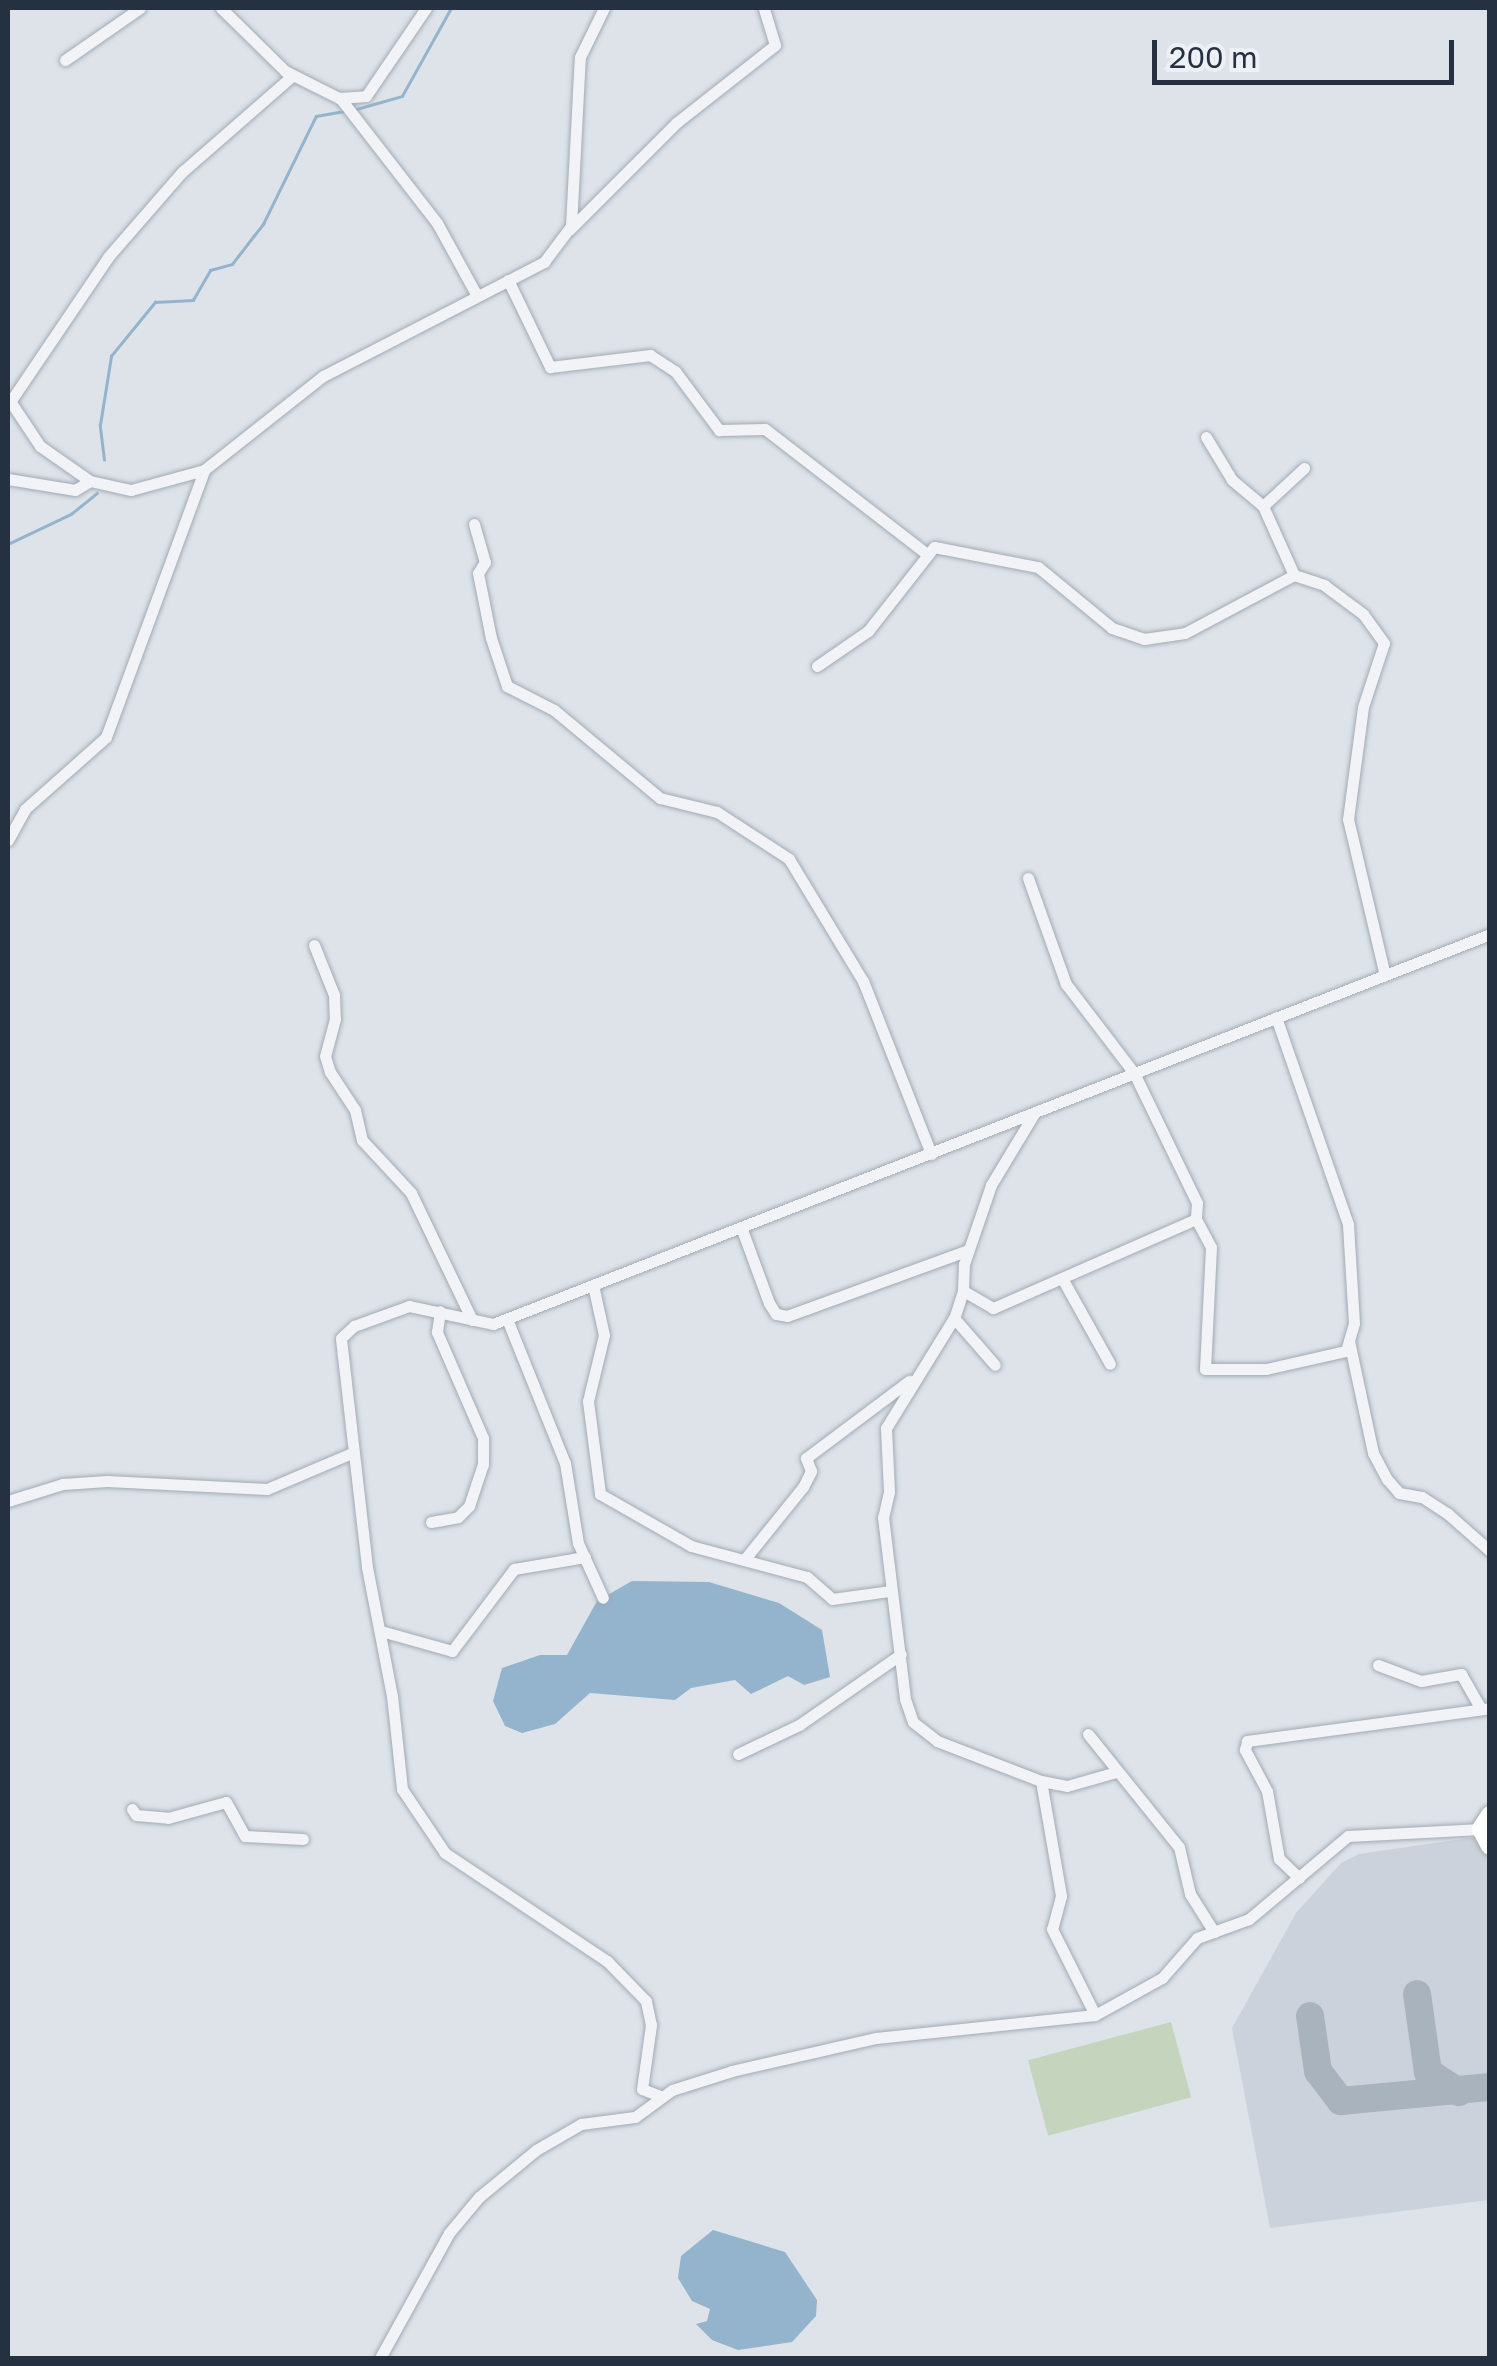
<!DOCTYPE html>
<html>
<head>
<meta charset="utf-8">
<style>
	body { margin:0 }
	#map { position:relative; width:1497px; height:2366px; overflow:hidden; background:#dde3e9; font-family:"Golos Text",sans-serif }
	div>[style] { position:absolute }
	[style*='--x'] { left:calc(var(--x)*1px); top:calc(var(--y)*1px); width:calc(var(--w)*1px); rotate:calc(var(--a)*1deg) }
	.built>* { inset:0; background:#cbd2db }
	.green>* { inset:0; background:#c4d4bd; transform-origin:0 0 }
	.water>* { inset:0; background:#94b3cd }
	.stream>* { height:2.5px; margin:-1.25px; padding:0 1.25px; transform-origin:1.25px; border-radius:1.25px; background:#94b3cd }
	.taxiway>* { height:28px; margin:-14px; padding:0 14px; transform-origin:14px; border-radius:14px; background:#a9b3be }
	.roads { filter:drop-shadow(0 0 2px #a2aab3) drop-shadow(0 0 2px #a2aab3) }
	.street>* { height:11px; margin:-5.5px; padding:0 5.5px; transform-origin:5.5px; border-radius:5.5px; background:#f1f3f7 }
	.secondary>* { height:18px; margin:-9px; padding:0 9px; transform-origin:9px; border-radius:9px; background:#fff }
	span { translate:-50% -50%; white-space:nowrap; text-align:center; line-height:1.15; -webkit-text-stroke:8px #edf1f6; paint-order:stroke }
	.frame { position:absolute; inset:0; border:10px solid #253141; pointer-events:none }
	.scale { position:absolute; left:1152px; top:40px; width:302px; height:45px; box-sizing:border-box; border:5px solid #253141; border-top:0; padding-left:12px; font-size:30px; line-height:35px; white-space:nowrap; color:#253141; -webkit-text-stroke:8px #edf1f6; paint-order:stroke }
</style>
</head>
<body>
<div id="map">
	<div class="built">
		<div style="clip-path:polygon(1489px 1823px,1489px 2200px,1270px 2228px,1232px 2028px,1296px 1913px,1341px 1863px,1359px 1854px,1476px 1837px)"></div>
	</div>
	<div class="green">
		<div style="left:1171px;top:2022px;width:78px;height:148px;rotate:75deg"></div>
	</div>
	<div class="water">
		<div style="clip-path:polygon(632px 1581px,709px 1582px,779px 1603px,822px 1630px,830px 1677px,804px 1685px,788px 1676px,751px 1694px,735px 1680px,691px 1688px,675px 1700px,590px 1693px,555px 1724px,522px 1733px,505px 1726px,493px 1701px,502px 1668px,540px 1655px,567px 1655px,597px 1601px)"></div>
		<div style="clip-path:polygon(713px 2230px,785px 2252px,817px 2300px,816px 2316px,792px 2342px,738px 2350px,712px 2340px,696px 2324px,707px 2321px,710px 2309px,692px 2301px,678px 2278px,681px 2256px)"></div>
	</div>
	<div class="stream">
		<div style="--x:353;--y:110;--w:51;--a:-15.9"></div>
		<div style="--x:402;--y:96;--w:101;--a:-60.9"></div>
		<div style="--x:104;--y:460;--w:35;--a:-97"></div>
		<div style="--x:100;--y:425;--w:70;--a:-80.9"></div>
		<div style="--x:111;--y:356;--w:70;--a:-50.8"></div>
		<div style="--x:155;--y:302;--w:38;--a:-3"></div>
		<div style="--x:193;--y:300;--w:34;--a:-60"></div>
		<div style="--x:210;--y:270;--w:23;--a:-15"></div>
		<div style="--x:232;--y:264;--w:51;--a:-52.2"></div>
		<div style="--x:263;--y:224;--w:120;--a:-63.9"></div>
		<div style="--x:316;--y:116;--w:27;--a:-10"></div>
		<div style="--x:8;--y:544;--w:70;--a:-25.5"></div>
		<div style="--x:71;--y:514;--w:33;--a:-39"></div>
	</div>
	<div class="taxiway">
		<div style="--x:1417;--y:1994;--w:79;--a:82"></div>
		<div style="--x:1428;--y:2072;--w:37;--a:33"></div>
		<div style="--x:1310;--y:2016;--w:56;--a:81.7"></div>
		<div style="--x:1318;--y:2071;--w:38;--a:53"></div>
		<div style="--x:1341;--y:2101;--w:150;--a:-5.4"></div>
	</div>
	<div class="roads">
		<div class="street">
			<div style="--x:221;--y:8;--w:90;--a:44.5"></div>
			<div style="--x:285;--y:71;--w:60;--a:26.6"></div>
			<div style="--x:339;--y:98;--w:27;--a:-4"></div>
			<div style="--x:366;--y:96;--w:107;--a:-55.7"></div>
			<div style="--x:65;--y:60;--w:91;--a:-34.7"></div>
			<div style="--x:340;--y:98;--w:158;--a:52.2"></div>
			<div style="--x:437;--y:223;--w:79;--a:61.2"></div>
			<div style="--x:570;--y:229;--w:150;--a:-45"></div>
			<div style="--x:676;--y:123;--w:126;--a:-38.2"></div>
			<div style="--x:775;--y:45;--w:39;--a:-107"></div>
			<div style="--x:508;--y:280;--w:97;--a:64.2"></div>
			<div style="--x:550;--y:367;--w:101;--a:-6.8"></div>
			<div style="--x:650;--y:355;--w:30;--a:33"></div>
			<div style="--x:675;--y:371;--w:74;--a:53.3"></div>
			<div style="--x:719;--y:430;--w:46;--a:-1.2"></div>
			<div style="--x:765;--y:429;--w:205;--a:37.7"></div>
			<div style="--x:8;--y:398;--w:58;--a:56.3"></div>
			<div style="--x:40;--y:446;--w:61;--a:35"></div>
			<div style="--x:10;--y:402;--w:175;--a:-55.9"></div>
			<div style="--x:108;--y:257;--w:113;--a:-49"></div>
			<div style="--x:182;--y:172;--w:146;--a:-41.1"></div>
			<div style="--x:1206;--y:437;--w:50;--a:58.8"></div>
			<div style="--x:1232;--y:480;--w:40;--a:40"></div>
			<div style="--x:8;--y:479;--w:68;--a:9.3"></div>
			<div style="--x:75;--y:490;--w:17;--a:-31"></div>
			<div style="--x:90;--y:481;--w:42;--a:12.4"></div>
			<div style="--x:131;--y:490;--w:76;--a:-15.3"></div>
			<div style="--x:204;--y:470;--w:152;--a:-38.3"></div>
			<div style="--x:323;--y:376;--w:249;--a:-27.3"></div>
			<div style="--x:544;--y:262;--w:45;--a:-53.1"></div>
			<div style="--x:571;--y:226;--w:169;--a:-87"></div>
			<div style="--x:580;--y:57;--w:55;--a:-63.9"></div>
			<div style="--x:474;--y:524;--w:40;--a:74"></div>
			<div style="--x:485;--y:562;--w:13;--a:122"></div>
			<div style="--x:478;--y:573;--w:66;--a:78.7"></div>
			<div style="--x:491;--y:638;--w:51;--a:71.6"></div>
			<div style="--x:507;--y:686;--w:53;--a:27.1"></div>
			<div style="--x:554;--y:710;--w:138;--a:39.7"></div>
			<div style="--x:660;--y:798;--w:59;--a:13.8"></div>
			<div style="--x:717;--y:812;--w:86;--a:33.1"></div>
			<div style="--x:789;--y:859;--w:143;--a:58.8"></div>
			<div style="--x:863;--y:981;--w:186;--a:68.5"></div>
			<div style="--x:1294;--y:575;--w:76;--a:-114.2"></div>
			<div style="--x:1263;--y:506;--w:56;--a:-42.8"></div>
			<div style="--x:817;--y:666;--w:62;--a:-34.5"></div>
			<div style="--x:868;--y:631;--w:107;--a:-51.8"></div>
			<div style="--x:934;--y:547;--w:106;--a:10.9"></div>
			<div style="--x:1038;--y:567;--w:96;--a:39.5"></div>
			<div style="--x:1112;--y:628;--w:34;--a:19"></div>
			<div style="--x:1144;--y:639;--w:41;--a:-8.3"></div>
			<div style="--x:1185;--y:633;--w:123;--a:-28"></div>
			<div style="--x:1294;--y:575;--w:32;--a:18"></div>
			<div style="--x:1324;--y:585;--w:49;--a:36.6"></div>
			<div style="--x:1363;--y:614;--w:36;--a:54"></div>
			<div style="--x:1384;--y:643;--w:67;--a:108.2"></div>
			<div style="--x:1363;--y:707;--w:113;--a:97.6"></div>
			<div style="--x:1348;--y:819;--w:160;--a:76.7"></div>
			<div style="--x:8;--y:840;--w:35;--a:-61"></div>
			<div style="--x:25;--y:809;--w:108;--a:-41.6"></div>
			<div style="--x:106;--y:737;--w:284;--a:-69.8"></div>
			<div style="--x:1028;--y:878;--w:113;--a:70.3"></div>
			<div style="--x:1066;--y:984;--w:112;--a:52.6"></div>
			<div style="--x:1134;--y:1073;--w:144;--a:64.1"></div>
			<div style="--x:1197;--y:1203;--w:16;--a:94"></div>
			<div style="--x:1196;--y:1219;--w:222;--a:156.3"></div>
			<div style="--x:993;--y:1308;--w:34;--a:-150"></div>
			<div style="--x:963;--y:1291;--w:27;--a:-88"></div>
			<div style="--x:964;--y:1264;--w:83;--a:-71.1"></div>
			<div style="--x:991;--y:1185;--w:85;--a:-58.9"></div>
			<div style="--x:314;--y:945;--w:54;--a:68.2"></div>
			<div style="--x:334;--y:995;--w:24;--a:88"></div>
			<div style="--x:335;--y:1019;--w:38;--a:105"></div>
			<div style="--x:325;--y:1056;--w:17;--a:73"></div>
			<div style="--x:330;--y:1072;--w:45;--a:56.7"></div>
			<div style="--x:355;--y:1110;--w:31;--a:77"></div>
			<div style="--x:362;--y:1140;--w:72;--a:47.2"></div>
			<div style="--x:411;--y:1193;--w:141;--a:64.3"></div>
			<div style="--x:1196;--y:1219;--w:32;--a:62"></div>
			<div style="--x:1211;--y:1247;--w:122;--a:92.8"></div>
			<div style="--x:1205;--y:1369;--w:61;--a:0"></div>
			<div style="--x:1266;--y:1369;--w:82;--a:-12.7"></div>
			<div style="--x:1346;--y:1351;--w:29;--a:-74"></div>
			<div style="--x:1354;--y:1323;--w:99;--a:-93.5"></div>
			<div style="--x:1348;--y:1224;--w:219;--a:-109.2"></div>
			<div style="--x:741;--y:1227;--w:81;--a:69.8"></div>
			<div style="--x:769;--y:1303;--w:13;--a:58"></div>
			<div style="--x:776;--y:1314;--w:11;--a:10"></div>
			<div style="--x:787;--y:1316;--w:193;--a:-20"></div>
			<div style="--x:1063;--y:1280;--w:96;--a:60.8"></div>
			<div style="--x:593;--y:1285;--w:51;--a:77.6"></div>
			<div style="--x:604;--y:1335;--w:68;--a:103.6"></div>
			<div style="--x:588;--y:1401;--w:94;--a:82.6"></div>
			<div style="--x:600;--y:1494;--w:105;--a:29.7"></div>
			<div style="--x:691;--y:1546;--w:120;--a:15"></div>
			<div style="--x:807;--y:1577;--w:33;--a:41"></div>
			<div style="--x:832;--y:1599;--w:59;--a:-7.9"></div>
			<div style="--x:963;--y:1291;--w:28;--a:108"></div>
			<div style="--x:954;--y:1318;--w:129;--a:121.7"></div>
			<div style="--x:886;--y:1428;--w:64;--a:87.3"></div>
			<div style="--x:889;--y:1492;--w:26;--a:103"></div>
			<div style="--x:883;--y:1517;--w:183;--a:83.1"></div>
			<div style="--x:905;--y:1699;--w:24;--a:71"></div>
			<div style="--x:913;--y:1722;--w:31;--a:38"></div>
			<div style="--x:937;--y:1741;--w:111;--a:21"></div>
			<div style="--x:1041;--y:1781;--w:26;--a:11"></div>
			<div style="--x:1067;--y:1786;--w:51;--a:-15.9"></div>
			<div style="--x:954;--y:1318;--w:62;--a:48.9"></div>
			<div style="--x:507;--y:1319;--w:155;--a:68.1"></div>
			<div style="--x:565;--y:1463;--w:81;--a:80.8"></div>
			<div style="--x:578;--y:1543;--w:60;--a:65.6"></div>
			<div style="--x:1349;--y:1341;--w:115;--a:77.9"></div>
			<div style="--x:1373;--y:1453;--w:30;--a:62"></div>
			<div style="--x:1387;--y:1479;--w:18;--a:49"></div>
			<div style="--x:1399;--y:1493;--w:23;--a:10"></div>
			<div style="--x:1422;--y:1497;--w:31;--a:33"></div>
			<div style="--x:1448;--y:1514;--w:56;--a:41.4"></div>
			<div style="--x:8;--y:1501;--w:58;--a:-17.2"></div>
			<div style="--x:63;--y:1484;--w:44;--a:-3.9"></div>
			<div style="--x:107;--y:1481;--w:160;--a:2.9"></div>
			<div style="--x:267;--y:1489;--w:92;--a:-23"></div>
			<div style="--x:431;--y:1522;--w:27;--a:-10"></div>
			<div style="--x:458;--y:1517;--w:16;--a:-45"></div>
			<div style="--x:469;--y:1506;--w:44;--a:-71.6"></div>
			<div style="--x:483;--y:1464;--w:26;--a:-90"></div>
			<div style="--x:483;--y:1438;--w:116;--a:-113.5"></div>
			<div style="--x:437;--y:1332;--w:21;--a:-82"></div>
			<div style="--x:744;--y:1560;--w:94;--a:-51.1"></div>
			<div style="--x:803;--y:1487;--w:18;--a:-63"></div>
			<div style="--x:811;--y:1471;--w:14;--a:-111"></div>
			<div style="--x:806;--y:1458;--w:129;--a:-36.8"></div>
			<div style="--x:381;--y:1631;--w:74;--a:15.7"></div>
			<div style="--x:452;--y:1651;--w:103;--a:-52.9"></div>
			<div style="--x:514;--y:1569;--w:72;--a:-9.6"></div>
			<div style="--x:1378;--y:1665;--w:46;--a:20.4"></div>
			<div style="--x:1421;--y:1681;--w:41;--a:-9.9"></div>
			<div style="--x:1461;--y:1674;--w:40;--a:60.3"></div>
			<div style="--x:1088;--y:1734;--w:145;--a:51.2"></div>
			<div style="--x:1179;--y:1847;--w:48;--a:76.8"></div>
			<div style="--x:1190;--y:1894;--w:45;--a:57.7"></div>
			<div style="--x:738;--y:1754;--w:68;--a:-25.4"></div>
			<div style="--x:799;--y:1725;--w:124;--a:-34.8"></div>
			<div style="--x:1041;--y:1781;--w:117;--a:80.1"></div>
			<div style="--x:1061;--y:1896;--w:34;--a:105"></div>
			<div style="--x:1052;--y:1929;--w:96;--a:63.4"></div>
			<div style="--x:132;--y:1809;--w:7;--a:56"></div>
			<div style="--x:136;--y:1815;--w:32;--a:5"></div>
			<div style="--x:168;--y:1818;--w:60;--a:-15.4"></div>
			<div style="--x:226;--y:1802;--w:39;--a:61"></div>
			<div style="--x:245;--y:1836;--w:58;--a:3"></div>
			<div style="--x:1299;--y:1878;--w:28;--a:-136"></div>
			<div style="--x:1279;--y:1859;--w:69;--a:-100"></div>
			<div style="--x:1267;--y:1791;--w:47;--a:-118.2"></div>
			<div style="--x:1245;--y:1750;--w:9;--a:-77"></div>
			<div style="--x:1247;--y:1741;--w:245;--a:-7.7"></div>
			<div style="--x:660;--y:2096;--w:19;--a:-159"></div>
			<div style="--x:642;--y:2089;--w:65;--a:-82"></div>
			<div style="--x:651;--y:2025;--w:25;--a:-102"></div>
			<div style="--x:646;--y:2001;--w:56;--a:-134.3"></div>
			<div style="--x:607;--y:1961;--w:195;--a:-146.3"></div>
			<div style="--x:445;--y:1853;--w:77;--a:-123.9"></div>
			<div style="--x:402;--y:1789;--w:94;--a:-96.1"></div>
			<div style="--x:392;--y:1696;--w:131;--a:-101"></div>
			<div style="--x:367;--y:1567;--w:230;--a:-96.5"></div>
			<div style="--x:341;--y:1338;--w:18;--a:-43"></div>
			<div style="--x:354;--y:1326;--w:59;--a:-20"></div>
			<div style="--x:409;--y:1306;--w:86;--a:12.1"></div>
			<div style="--x:493;--y:1324;--w:1071;--a:-21.36"></div>
			<div style="--x:380;--y:2358;--w:143;--a:-61.1"></div>
			<div style="--x:449;--y:2233;--w:47;--a:-50.2"></div>
			<div style="--x:479;--y:2197;--w:74;--a:-39.5"></div>
			<div style="--x:536;--y:2150;--w:52;--a:-30"></div>
			<div style="--x:581;--y:2124;--w:54;--a:-7.4"></div>
			<div style="--x:635;--y:2117;--w:46;--a:-36.1"></div>
			<div style="--x:672;--y:2090;--w:63;--a:-17.6"></div>
			<div style="--x:732;--y:2071;--w:148;--a:-12.9"></div>
			<div style="--x:876;--y:2038;--w:220;--a:-6"></div>
			<div style="--x:1095;--y:2015;--w:77;--a:-28.9"></div>
			<div style="--x:1162;--y:1978;--w:53;--a:-48.8"></div>
			<div style="--x:1197;--y:1938;--w:55;--a:-20.1"></div>
			<div style="--x:1249;--y:1919;--w:129;--a:-40"></div>
			<div style="--x:1348;--y:1836;--w:133;--a:-3"></div>
		</div>
		<div class="secondary">
			<div style="--x:1490;--y:1815;--w:17;--a:123"></div>
			<div style="--x:1481;--y:1829;--w:19;--a:62"></div>
		</div>
	</div>
	<div class="frame"></div>
	<div class="scale">200 m</div>
</div>
</body>
</html>
